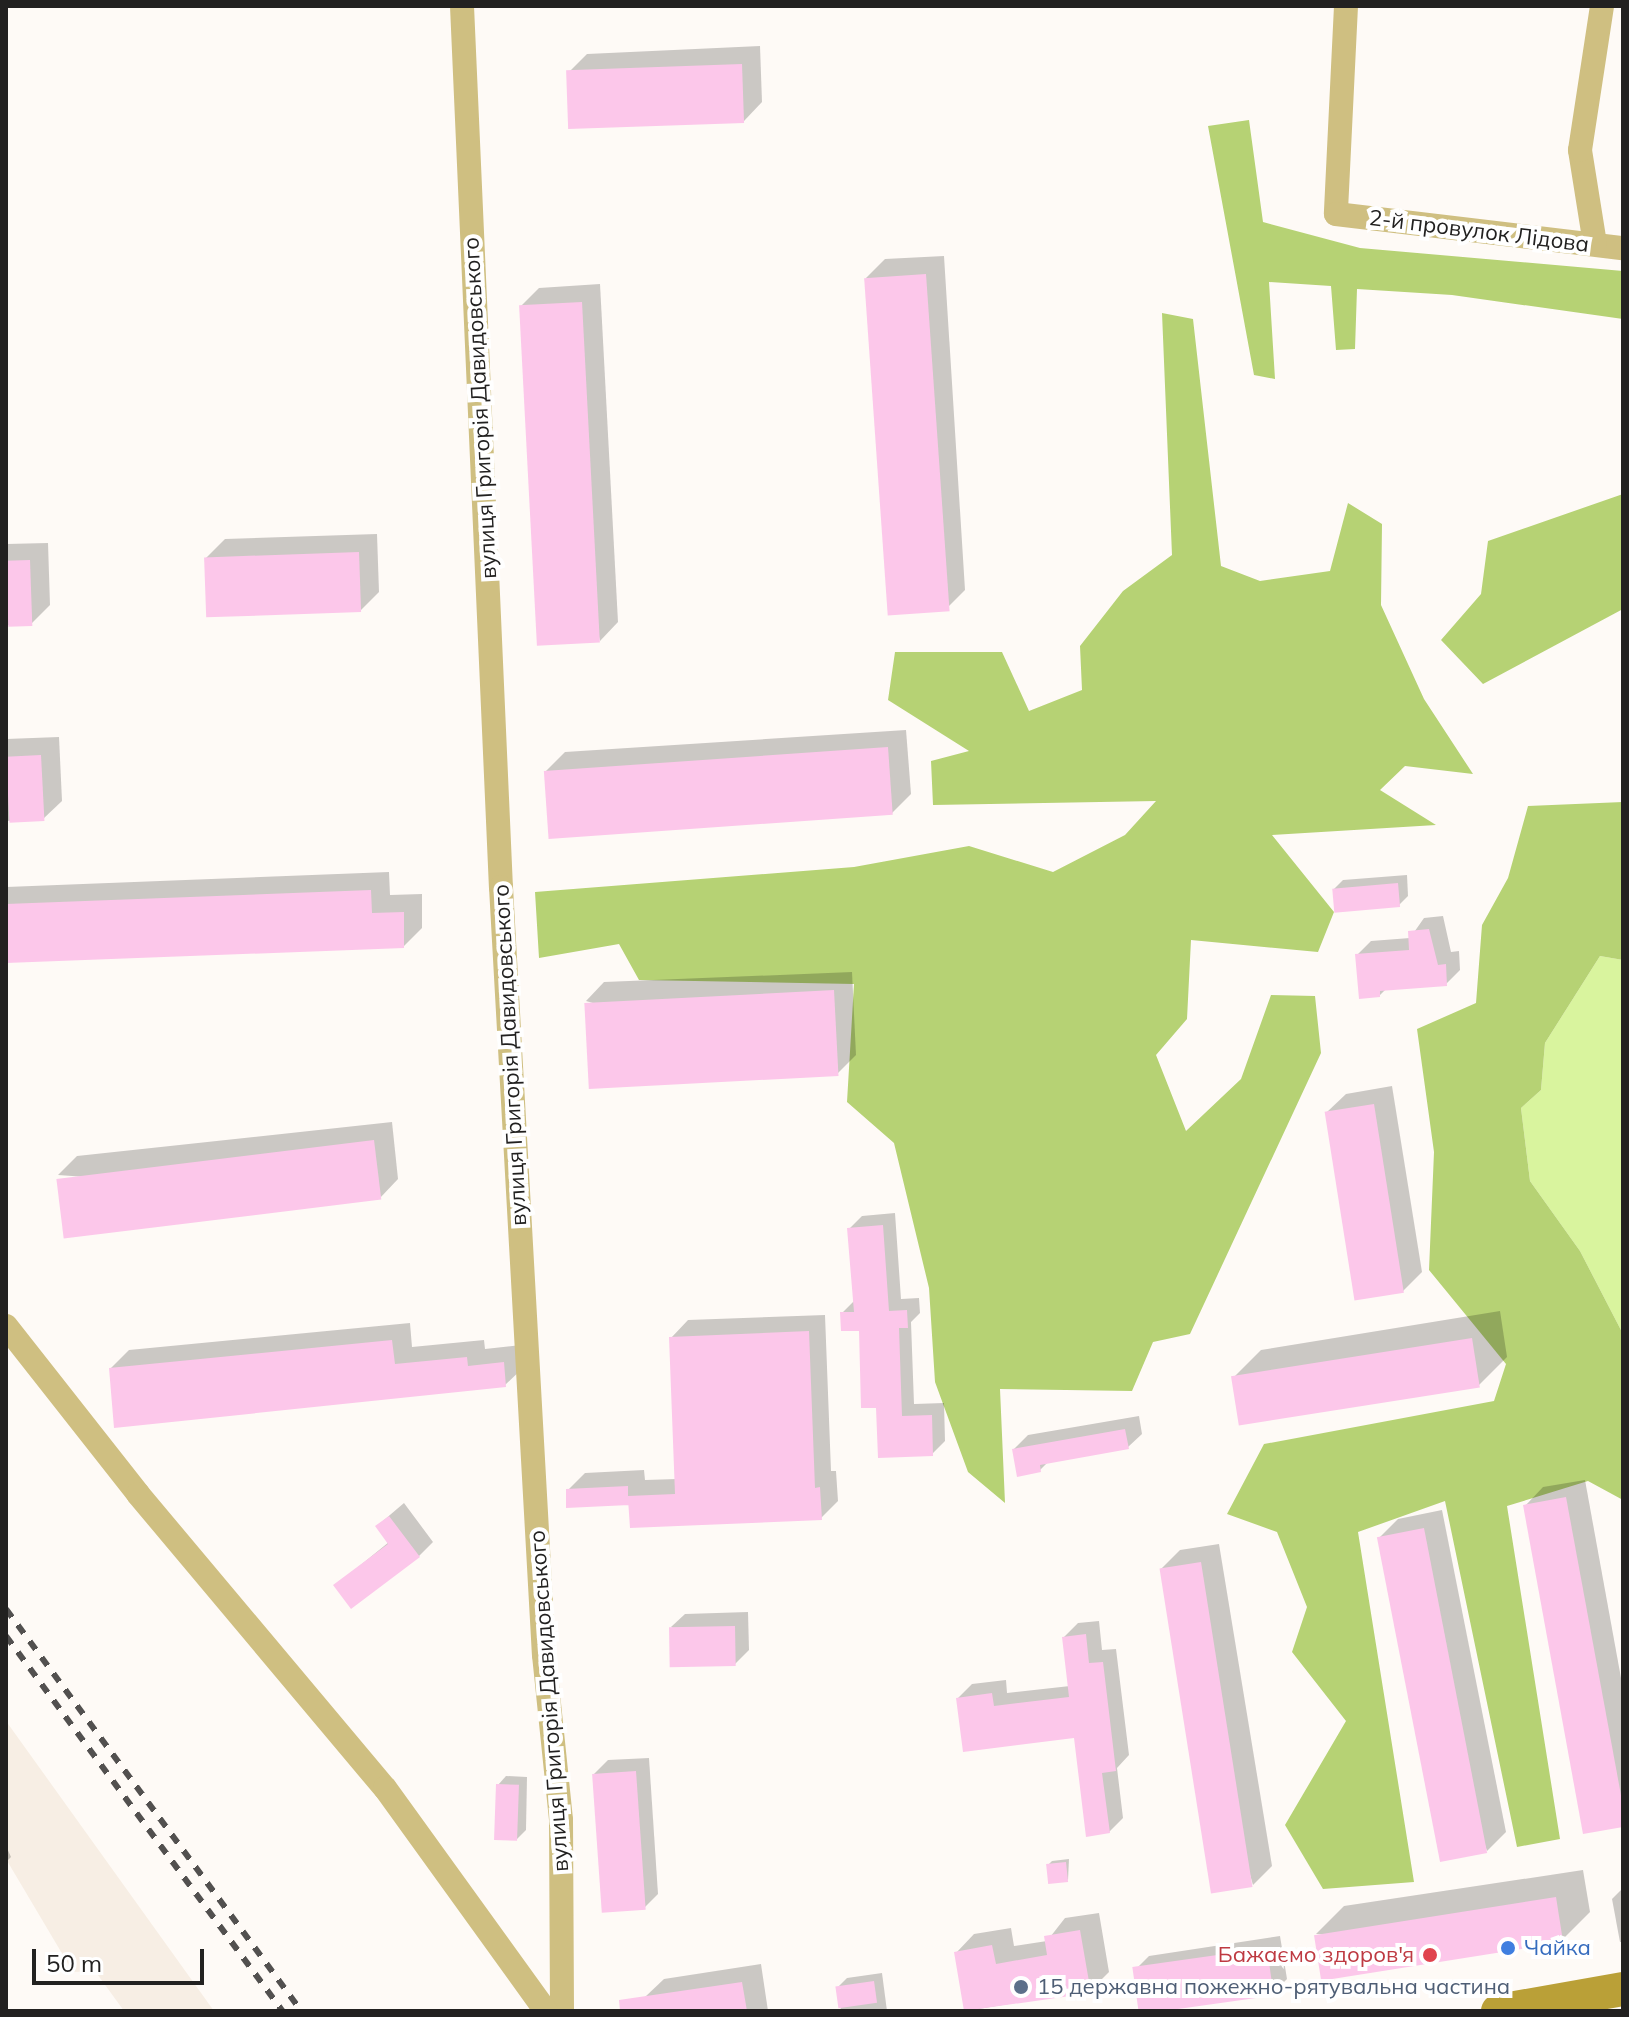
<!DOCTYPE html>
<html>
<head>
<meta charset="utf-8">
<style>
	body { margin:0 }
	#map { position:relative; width:1629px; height:2017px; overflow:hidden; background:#fefaf6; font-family:Mulish,sans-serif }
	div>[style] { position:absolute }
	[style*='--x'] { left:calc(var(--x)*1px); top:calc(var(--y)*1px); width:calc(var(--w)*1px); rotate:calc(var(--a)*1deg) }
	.built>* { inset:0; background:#f7eee4 }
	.green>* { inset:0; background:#d9f49e }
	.forest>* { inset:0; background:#b6d274 }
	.shadow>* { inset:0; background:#0003 }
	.building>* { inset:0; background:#fcc7ea; transform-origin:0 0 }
	.minor>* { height:24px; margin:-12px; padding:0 12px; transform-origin:12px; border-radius:12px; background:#cfbf81 }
	.secondary>* { height:34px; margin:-17px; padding:0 17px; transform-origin:17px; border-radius:17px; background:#baa037 }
	.rail>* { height:6px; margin-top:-3px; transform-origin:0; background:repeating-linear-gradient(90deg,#52504f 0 10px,transparent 0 20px) }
	.dots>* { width:22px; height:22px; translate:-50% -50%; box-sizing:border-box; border:4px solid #fff; border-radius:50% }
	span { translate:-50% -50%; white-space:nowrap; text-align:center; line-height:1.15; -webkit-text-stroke:8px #fff; paint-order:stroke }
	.street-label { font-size:22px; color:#222120 }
	.shop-label { font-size:22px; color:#366cbe }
	.left { translate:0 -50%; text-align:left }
	.health-label { font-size:22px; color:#be3a42 }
	.right { translate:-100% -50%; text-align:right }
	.service-label { font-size:22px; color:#4e5e75 }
	.frame { position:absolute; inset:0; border:8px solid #222120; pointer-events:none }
	.scale { position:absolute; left:32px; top:1949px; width:172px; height:36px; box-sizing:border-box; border:4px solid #222120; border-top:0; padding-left:10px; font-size:24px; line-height:28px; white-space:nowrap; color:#222120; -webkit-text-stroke:6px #fff; paint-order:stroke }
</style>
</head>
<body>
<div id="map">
	<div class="built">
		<div style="clip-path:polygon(6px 1721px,214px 2011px,124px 2011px,95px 1971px,73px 1972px,6px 1859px)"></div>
	</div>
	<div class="green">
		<div style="clip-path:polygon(1600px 956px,1623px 960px,1623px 1334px,1580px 1251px,1530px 1181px,1521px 1108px,1541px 1090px,1545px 1043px)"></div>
	</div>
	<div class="forest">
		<div style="clip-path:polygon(1249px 120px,1263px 222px,1360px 248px,1623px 271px,1623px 319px,1452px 295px,1357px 289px,1355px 349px,1336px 350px,1331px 286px,1269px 282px,1275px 379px,1254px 375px,1208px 126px)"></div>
		<div style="clip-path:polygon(1162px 313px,1193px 319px,1221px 566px,1260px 581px,1330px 571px,1348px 503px,1382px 524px,1381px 605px,1424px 699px,1473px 774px,1405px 766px,1380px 790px,1436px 825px,1272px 835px,1334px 912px,1318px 952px,1191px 940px,1187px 1019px,1156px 1055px,1186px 1131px,1241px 1079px,1271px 995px,1315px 996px,1321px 1053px,1190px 1334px,1153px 1342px,1132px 1391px,1000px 1389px,1005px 1503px,968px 1472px,935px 1382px,929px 1288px,894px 1143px,847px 1102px,854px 984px,639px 980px,619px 944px,539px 958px,535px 892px,854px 867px,969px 846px,1053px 872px,1125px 835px,1156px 801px,933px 805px,931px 761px,969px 751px,888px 700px,895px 652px,1002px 652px,1029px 711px,1082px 690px,1080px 646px,1123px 591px,1172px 555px)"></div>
		<div style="clip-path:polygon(1623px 494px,1623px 609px,1483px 684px,1441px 640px,1481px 594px,1488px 541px)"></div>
		<div style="clip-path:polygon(1623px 802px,1623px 960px,1600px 956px,1545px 1043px,1541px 1090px,1521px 1108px,1530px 1181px,1580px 1251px,1623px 1334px,1623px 1500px,1588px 1481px,1507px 1506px,1560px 1839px,1517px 1847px,1445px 1501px,1358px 1532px,1414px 1882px,1323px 1889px,1285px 1825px,1346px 1721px,1292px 1652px,1307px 1607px,1277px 1532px,1227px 1514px,1264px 1444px,1494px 1401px,1506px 1364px,1429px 1270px,1434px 1152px,1417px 1029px,1476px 1003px,1482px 925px,1508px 878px,1528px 806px)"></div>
	</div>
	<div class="shadow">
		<div style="clip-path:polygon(760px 46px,762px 102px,744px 121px,569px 72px,587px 54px)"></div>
		<div style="clip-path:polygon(944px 256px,965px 590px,946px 609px,866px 278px,885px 259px)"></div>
		<div style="clip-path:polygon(600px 284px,618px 622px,600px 641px,521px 306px,539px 288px)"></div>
		<div style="clip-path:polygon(377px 534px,379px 592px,360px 611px,206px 558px,225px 539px)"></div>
		<div style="clip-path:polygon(48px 543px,50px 605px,31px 624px,6px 625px,6px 544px)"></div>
		<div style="clip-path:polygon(906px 730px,911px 794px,892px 813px,546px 771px,565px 752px)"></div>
		<div style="clip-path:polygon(59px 737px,62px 801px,43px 819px,6px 821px,6px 739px)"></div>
		<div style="clip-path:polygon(389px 872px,390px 895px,422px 894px,422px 928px,404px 946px,6px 961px,6px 887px)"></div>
		<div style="clip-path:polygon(1407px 875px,1408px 896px,1399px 905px,1334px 889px,1343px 880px)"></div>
		<div style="clip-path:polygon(1443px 916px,1451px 952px,1459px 951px,1460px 970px,1446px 984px,1386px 989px,1380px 995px,1357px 955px,1371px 941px,1410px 938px,1424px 918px)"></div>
		<div style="clip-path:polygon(852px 972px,856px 1055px,837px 1074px,586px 1001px,604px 982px)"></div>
		<div style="clip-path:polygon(1392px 1086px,1422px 1272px,1403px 1291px,1327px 1112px,1346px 1094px)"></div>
		<div style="clip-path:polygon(392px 1122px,398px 1179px,380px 1198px,58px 1175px,77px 1156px)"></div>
		<div style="clip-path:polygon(895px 1213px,901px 1299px,919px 1298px,920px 1313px,911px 1322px,914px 1404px,944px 1403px,945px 1441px,932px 1454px,878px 1406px,861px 1329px,842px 1313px,855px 1300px,849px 1229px,862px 1216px)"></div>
		<div style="clip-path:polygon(1500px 1311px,1507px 1357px,1479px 1385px,1233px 1378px,1261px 1350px)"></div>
		<div style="clip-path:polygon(825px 1315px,831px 1471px,836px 1471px,838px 1501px,821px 1518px,568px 1490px,585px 1473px,644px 1470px,645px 1480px,677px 1479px,671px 1338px,688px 1320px)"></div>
		<div style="clip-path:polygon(410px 1323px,412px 1347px,484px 1340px,485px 1349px,521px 1345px,524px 1367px,505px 1385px,111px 1368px,129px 1350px)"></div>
		<div style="clip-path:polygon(1139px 1416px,1142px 1434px,1128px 1447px,1049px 1461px,1040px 1470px,1014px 1449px,1028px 1435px)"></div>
		<div style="clip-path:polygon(1585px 1480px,1623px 1689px,1623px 1825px,1525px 1506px,1543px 1487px)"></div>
		<div style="clip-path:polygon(404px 1503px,433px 1542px,419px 1556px,336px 1585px,389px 1542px,377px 1526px)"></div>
		<div style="clip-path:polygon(1442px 1510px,1506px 1832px,1487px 1851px,1379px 1538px,1398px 1519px)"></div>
		<div style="clip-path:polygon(1219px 1544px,1272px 1866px,1253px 1885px,1161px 1569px,1180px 1550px)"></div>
		<div style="clip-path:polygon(748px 1612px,749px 1650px,735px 1664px,671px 1627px,685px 1614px)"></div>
		<div style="clip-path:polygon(1099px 1621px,1102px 1650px,1116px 1649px,1129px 1755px,1117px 1768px,1123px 1818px,1109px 1832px,1076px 1736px,958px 1698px,972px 1684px,1006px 1680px,1007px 1693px,1070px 1686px,1064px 1637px,1078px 1623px)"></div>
		<div style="clip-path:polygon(649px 1758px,658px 1894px,644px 1908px,594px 1774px,608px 1760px)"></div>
		<div style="clip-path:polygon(506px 1776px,527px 1777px,526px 1830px,517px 1839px,498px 1785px)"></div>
		<div style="clip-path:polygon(6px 1846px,11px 1857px,6px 1862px)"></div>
		<div style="clip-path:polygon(1069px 1859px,1068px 1880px,1048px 1865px,1052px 1861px)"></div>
		<div style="clip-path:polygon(1583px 1870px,1590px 1912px,1562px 1940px,1316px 1934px,1344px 1906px)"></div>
		<div style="clip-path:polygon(1623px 1888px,1623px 1942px,1620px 1942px,1612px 1899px)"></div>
		<div style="clip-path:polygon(1099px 1913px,1109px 1972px,1090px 1991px,966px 2011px,956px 1953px,974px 1934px,1011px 1928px,1014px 1946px,1047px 1941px,1065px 1918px)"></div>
		<div style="clip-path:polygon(1280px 1936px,1287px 1979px,1273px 1993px,1142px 2011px,1135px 1970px,1149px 1956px)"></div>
		<div style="clip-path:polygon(761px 1964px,768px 2011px,647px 2011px,645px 1997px,664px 1979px)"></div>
		<div style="clip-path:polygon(882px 1973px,887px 2011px,841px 2011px,838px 1987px,847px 1978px)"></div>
	</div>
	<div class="building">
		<div style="left:742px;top:64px;width:59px;height:176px;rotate:88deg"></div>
		<div style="left:926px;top:274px;width:338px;height:62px;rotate:86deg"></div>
		<div style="left:582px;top:302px;width:341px;height:63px;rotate:87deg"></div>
		<div style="left:359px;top:552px;width:60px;height:155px;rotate:88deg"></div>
		<div style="left:30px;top:560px;width:66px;height:24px;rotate:88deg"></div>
		<div style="left:888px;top:747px;width:68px;height:345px;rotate:86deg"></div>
		<div style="left:41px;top:755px;width:66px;height:35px;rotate:87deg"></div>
		<div style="left:1398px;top:883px;width:24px;height:66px;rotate:85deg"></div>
		<div style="clip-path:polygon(371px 890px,372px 913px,404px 912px,404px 948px,6px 963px,6px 904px)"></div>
		<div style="clip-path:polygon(1429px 929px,1438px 965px,1446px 964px,1447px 986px,1380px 991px,1380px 997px,1359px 999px,1355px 954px,1409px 950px,1408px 931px)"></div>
		<div style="left:834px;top:990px;width:86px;height:250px;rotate:87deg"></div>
		<div style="left:1374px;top:1104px;width:191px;height:50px;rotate:81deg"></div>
		<div style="left:374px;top:1140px;width:60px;height:320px;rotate:83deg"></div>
		<div style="clip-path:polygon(883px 1225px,889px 1311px,907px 1310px,908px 1328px,899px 1328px,902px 1416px,932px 1415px,933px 1456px,878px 1458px,876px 1408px,861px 1408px,859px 1331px,841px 1331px,840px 1312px,854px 1312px,847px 1228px)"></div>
		<div style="clip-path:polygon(809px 1331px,815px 1488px,820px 1487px,822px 1520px,630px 1528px,628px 1499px,629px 1505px,566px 1508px,566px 1489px,628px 1486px,628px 1496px,675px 1494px,669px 1337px)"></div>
		<div style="left:1472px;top:1338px;width:50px;height:244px;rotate:81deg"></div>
		<div style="clip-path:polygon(392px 1340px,395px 1364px,467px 1357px,468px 1366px,504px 1362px,506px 1387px,114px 1428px,109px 1368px)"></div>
		<div style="clip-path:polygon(1125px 1429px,1129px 1449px,1040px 1465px,1041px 1472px,1017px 1477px,1012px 1449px)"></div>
		<div style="clip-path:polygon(1566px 1497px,1623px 1806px,1623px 1827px,1583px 1834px,1523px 1505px)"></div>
		<div style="clip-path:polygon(389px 1516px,420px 1557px,351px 1609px,333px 1585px,388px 1544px,375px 1526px)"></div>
		<div style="left:1424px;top:1528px;width:331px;height:48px;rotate:79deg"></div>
		<div style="left:1201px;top:1562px;width:329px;height:42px;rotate:81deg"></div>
		<div style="left:735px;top:1626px;width:40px;height:66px;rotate:89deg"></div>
		<div style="clip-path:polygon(1086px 1634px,1089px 1663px,1103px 1662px,1116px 1771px,1102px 1773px,1110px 1833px,1086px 1837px,1074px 1738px,963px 1752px,956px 1698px,992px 1693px,994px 1706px,1069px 1697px,1062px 1637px)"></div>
		<div style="left:636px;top:1771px;width:139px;height:44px;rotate:86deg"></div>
		<div style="left:496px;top:1784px;width:23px;height:56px;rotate:2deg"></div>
		<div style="left:1066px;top:1862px;width:20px;height:20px;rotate:84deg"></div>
		<div style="left:1556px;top:1897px;width:46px;height:245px;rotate:81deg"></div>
		<div style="clip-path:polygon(1080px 1930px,1091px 1993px,964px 2011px,954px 1952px,992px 1945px,996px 1964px,1047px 1955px,1044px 1936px)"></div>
		<div style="left:1267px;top:1948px;width:48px;height:136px;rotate:82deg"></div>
		<div style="left:874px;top:1981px;width:22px;height:39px;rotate:82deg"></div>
		<div style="clip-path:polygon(742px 1982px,747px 2011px,620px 2011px,619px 2000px)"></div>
	</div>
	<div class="minor">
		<div style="--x:462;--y:6;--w:882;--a:87.47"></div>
		<div style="--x:501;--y:887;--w:769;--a:86.8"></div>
		<div style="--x:544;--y:1655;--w:166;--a:84.1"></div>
		<div style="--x:561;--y:1820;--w:191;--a:89.7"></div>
		<div style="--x:1346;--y:6;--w:208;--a:92.8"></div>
		<div style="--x:1336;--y:214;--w:289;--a:6.8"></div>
		<div style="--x:1595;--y:244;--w:95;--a:-99.1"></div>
		<div style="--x:1580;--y:150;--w:146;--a:-81.3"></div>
		<div style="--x:6;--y:1326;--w:214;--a:51.8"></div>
		<div style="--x:138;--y:1494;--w:384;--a:50"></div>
		<div style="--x:385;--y:1788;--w:275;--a:54.2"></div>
	</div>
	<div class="secondary">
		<div style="--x:1498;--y:2011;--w:127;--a:-10"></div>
	</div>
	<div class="rail">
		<div style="--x:6;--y:1609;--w:499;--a:53.7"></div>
		<div style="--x:6;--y:1636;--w:466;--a:53.6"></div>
	</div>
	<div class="dots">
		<div style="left:1508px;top:1948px;background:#3f7fe0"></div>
		<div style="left:1430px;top:1955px;background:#e0444e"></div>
		<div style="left:1021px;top:1987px;background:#5c6f8a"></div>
	</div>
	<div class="street-label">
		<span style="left:1479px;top:231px;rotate:7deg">2-й провулок Лідова</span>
		<span style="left:480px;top:408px;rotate:-93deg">вулиця Григорія Давидовського</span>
		<span style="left:510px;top:1055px;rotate:-93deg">вулиця Григорія Давидовського</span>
		<span style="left:549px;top:1701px;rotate:-94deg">вулиця Григорія Давидовського</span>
	</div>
	<div class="shop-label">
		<span class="left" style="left:1524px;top:1948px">Чайка</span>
	</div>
	<div class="health-label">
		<span class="right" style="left:1414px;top:1955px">Бажаємо здоров'я</span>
	</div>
	<div class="service-label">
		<span class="left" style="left:1037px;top:1987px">15 державна пожежно-рятувальна частина</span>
	</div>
	<div class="frame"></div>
	<div class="scale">50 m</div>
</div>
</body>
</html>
